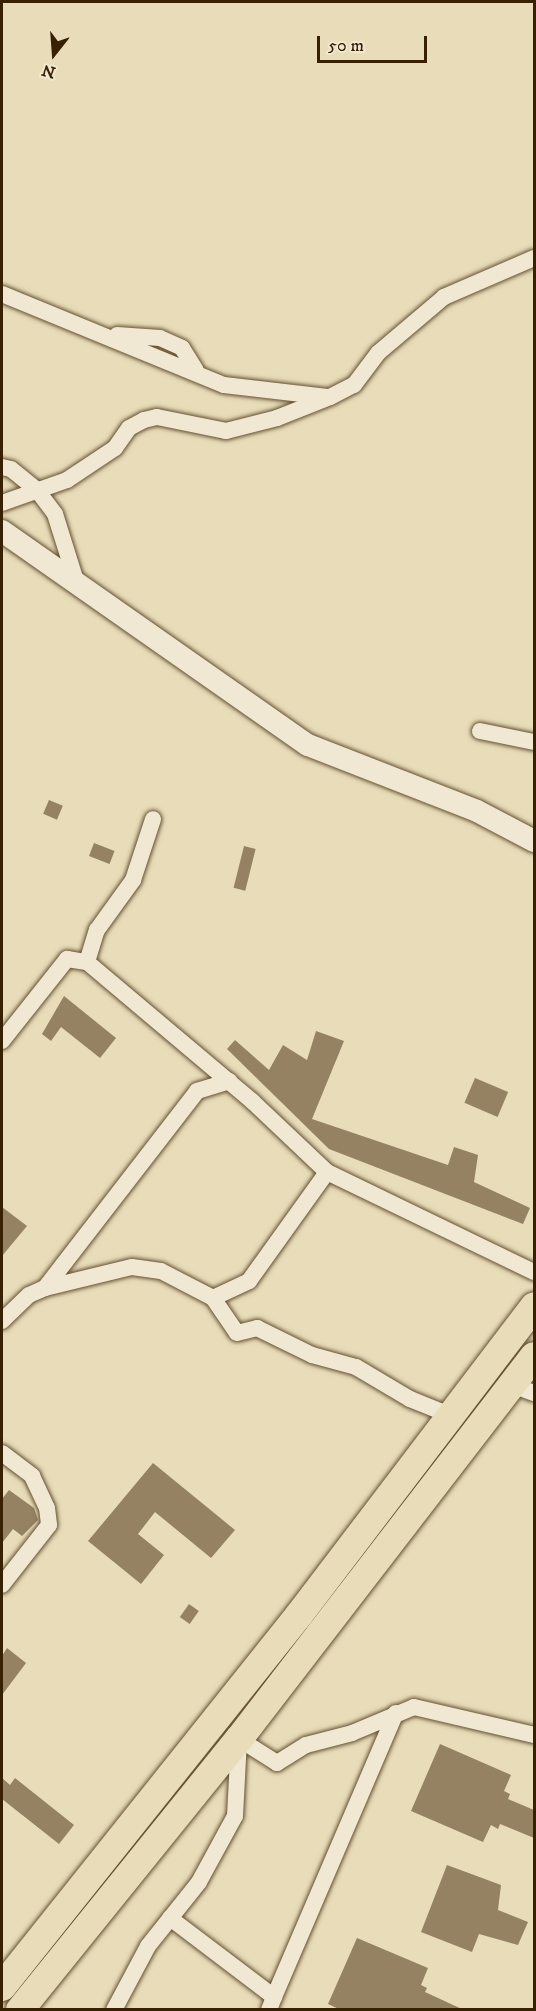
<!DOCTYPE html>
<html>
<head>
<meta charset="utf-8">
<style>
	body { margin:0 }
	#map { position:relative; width:536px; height:2011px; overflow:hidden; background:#e8dcb9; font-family:"IM FELL DW Pica",serif }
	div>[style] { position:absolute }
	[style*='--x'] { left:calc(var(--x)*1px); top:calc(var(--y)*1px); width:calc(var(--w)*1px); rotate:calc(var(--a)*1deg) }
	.building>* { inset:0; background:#948262; transform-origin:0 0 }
	.roads { filter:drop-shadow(0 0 2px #645030) drop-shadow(0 0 2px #645030) }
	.street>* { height:16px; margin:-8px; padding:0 8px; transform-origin:8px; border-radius:8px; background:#f0e8d2 }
	.secondary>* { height:22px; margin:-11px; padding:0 11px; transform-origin:11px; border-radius:11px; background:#f0e8d2 }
	.highway>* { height:28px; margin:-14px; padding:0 14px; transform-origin:14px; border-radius:14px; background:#e8dcb9 }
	span { translate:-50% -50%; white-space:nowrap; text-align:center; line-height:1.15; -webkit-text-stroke:5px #f0e8d2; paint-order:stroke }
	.frame { position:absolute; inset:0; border:3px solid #382103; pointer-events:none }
	.north { position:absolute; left:24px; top:24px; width:60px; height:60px; -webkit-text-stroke:4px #f0e8d2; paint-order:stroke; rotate:197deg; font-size:16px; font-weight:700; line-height:24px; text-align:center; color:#382103 }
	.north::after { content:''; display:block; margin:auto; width:21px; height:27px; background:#382103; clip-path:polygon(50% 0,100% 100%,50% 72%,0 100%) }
	.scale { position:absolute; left:317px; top:36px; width:110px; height:27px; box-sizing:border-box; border:3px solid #382103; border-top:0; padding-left:8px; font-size:18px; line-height:21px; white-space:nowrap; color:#382103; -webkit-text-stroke:4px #f0e8d2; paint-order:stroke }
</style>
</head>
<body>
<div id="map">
	<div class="building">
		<div style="left:49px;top:800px;width:15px;height:15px;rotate:23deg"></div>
		<div style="left:94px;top:843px;width:22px;height:14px;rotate:21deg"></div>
		<div style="left:244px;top:846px;width:12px;height:43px;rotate:14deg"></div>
		<div style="clip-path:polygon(64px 996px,116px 1038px,100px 1058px,61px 1027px,51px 1041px,42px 1034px)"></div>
		<div style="clip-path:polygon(316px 1031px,344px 1041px,312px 1119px,448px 1165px,454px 1147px,478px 1155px,474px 1182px,530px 1208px,523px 1224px,329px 1149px,227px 1049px,235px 1040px,269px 1070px,283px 1045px,307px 1060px)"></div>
		<div style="left:475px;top:1078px;width:36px;height:27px;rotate:23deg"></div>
		<div style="clip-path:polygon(2px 1207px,27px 1226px,2px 1256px)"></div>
		<div style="clip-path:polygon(153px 1463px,235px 1530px,211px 1558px,155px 1512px,138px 1534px,164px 1555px,141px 1584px,88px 1541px)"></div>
		<div style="clip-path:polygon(9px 1490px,34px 1508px,38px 1520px,22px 1536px,13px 1529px,2px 1543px,2px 1499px)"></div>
		<div style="left:189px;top:1604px;width:12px;height:16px;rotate:35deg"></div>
		<div style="clip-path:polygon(7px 1648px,26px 1663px,2px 1695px,2px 1656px)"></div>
		<div style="clip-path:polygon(440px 1744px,511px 1775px,504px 1791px,510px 1794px,508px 1799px,534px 1810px,534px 1838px,500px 1824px,498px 1829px,491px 1825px,483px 1842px,411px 1811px)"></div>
		<div style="clip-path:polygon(2px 1778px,10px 1785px,15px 1778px,74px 1825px,59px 1844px,2px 1799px)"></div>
		<div style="clip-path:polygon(447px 1865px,501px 1885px,498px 1910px,528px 1922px,518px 1945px,479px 1934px,472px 1952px,421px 1932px)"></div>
		<div style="clip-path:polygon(357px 1938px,428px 1968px,421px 1985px,427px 1988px,425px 1992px,464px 2010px,341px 2010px,328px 2004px)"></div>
	</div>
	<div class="roads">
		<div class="street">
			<div style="--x:2;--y:294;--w:240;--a:22.3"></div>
			<div style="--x:224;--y:385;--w:104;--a:6.6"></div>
			<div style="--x:117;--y:335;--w:43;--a:4"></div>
			<div style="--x:160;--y:338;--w:24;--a:24"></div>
			<div style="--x:182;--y:348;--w:26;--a:58"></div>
			<div style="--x:2;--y:467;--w:9;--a:13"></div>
			<div style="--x:11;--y:469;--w:33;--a:39"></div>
			<div style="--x:37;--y:490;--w:30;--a:53"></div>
			<div style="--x:55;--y:514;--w:73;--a:72.6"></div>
			<div style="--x:2;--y:503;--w:69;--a:-19.5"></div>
			<div style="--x:67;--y:480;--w:58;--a:-33.7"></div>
			<div style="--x:115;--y:448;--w:24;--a:-55"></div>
			<div style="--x:129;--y:428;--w:17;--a:-28"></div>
			<div style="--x:144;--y:420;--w:13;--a:-13"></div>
			<div style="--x:157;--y:417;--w:70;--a:11.5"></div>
			<div style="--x:226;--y:431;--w:53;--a:-14.3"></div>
			<div style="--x:277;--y:418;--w:57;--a:-21.6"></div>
			<div style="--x:330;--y:397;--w:27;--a:-27"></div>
			<div style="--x:354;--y:385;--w:40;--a:-53"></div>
			<div style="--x:378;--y:353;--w:87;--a:-40.3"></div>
			<div style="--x:444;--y:297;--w:98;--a:-23.4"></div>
			<div style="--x:480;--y:731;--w:55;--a:11.5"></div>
			<div style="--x:87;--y:962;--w:34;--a:-73"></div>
			<div style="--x:97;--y:930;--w:62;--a:-54.2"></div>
			<div style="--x:133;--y:880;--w:64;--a:-71.8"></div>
			<div style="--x:2;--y:1041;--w:105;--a:-51.6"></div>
			<div style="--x:67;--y:959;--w:20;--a:9"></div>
			<div style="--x:87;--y:962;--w:217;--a:40.1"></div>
			<div style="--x:253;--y:1102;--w:102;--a:43.4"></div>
			<div style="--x:327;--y:1172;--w:230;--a:25.8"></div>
			<div style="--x:45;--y:1288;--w:249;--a:-52.3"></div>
			<div style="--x:197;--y:1091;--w:34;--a:-17"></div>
			<div style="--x:213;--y:1298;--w:40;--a:-25"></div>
			<div style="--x:249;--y:1281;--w:134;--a:-54.4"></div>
			<div style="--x:2;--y:1321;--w:37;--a:-44"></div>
			<div style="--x:29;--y:1295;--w:17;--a:-24"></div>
			<div style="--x:45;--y:1288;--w:89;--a:-13.6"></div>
			<div style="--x:132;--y:1267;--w:29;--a:8"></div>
			<div style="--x:161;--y:1271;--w:59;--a:27.4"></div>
			<div style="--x:213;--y:1298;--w:42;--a:55.6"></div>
			<div style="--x:237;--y:1333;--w:21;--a:-14"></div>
			<div style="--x:257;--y:1328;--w:61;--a:26.1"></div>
			<div style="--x:312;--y:1355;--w:46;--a:15.3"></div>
			<div style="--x:356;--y:1367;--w:63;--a:30.7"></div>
			<div style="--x:410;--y:1399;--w:45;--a:22"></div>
			<div style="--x:512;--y:1385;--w:23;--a:20"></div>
			<div style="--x:2;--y:1453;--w:38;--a:37"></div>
			<div style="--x:32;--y:1476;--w:35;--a:65"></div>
			<div style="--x:47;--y:1508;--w:17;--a:83"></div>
			<div style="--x:49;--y:1525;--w:76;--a:128.1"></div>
			<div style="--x:239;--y:1739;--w:45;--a:32.3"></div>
			<div style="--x:277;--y:1763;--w:34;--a:-32"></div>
			<div style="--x:306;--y:1745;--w:48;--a:-14.6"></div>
			<div style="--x:352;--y:1733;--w:67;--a:-22.8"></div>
			<div style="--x:414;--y:1707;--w:123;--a:13.1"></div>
			<div style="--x:170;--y:1918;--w:131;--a:37.2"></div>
			<div style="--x:274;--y:1997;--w:14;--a:111"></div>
			<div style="--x:274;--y:1997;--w:309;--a:-66.8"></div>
			<div style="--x:114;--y:2010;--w:72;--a:-62"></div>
			<div style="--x:148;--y:1946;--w:82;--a:-51.4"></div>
			<div style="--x:199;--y:1882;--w:75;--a:-61.4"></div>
			<div style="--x:235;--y:1816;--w:76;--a:-87"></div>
		</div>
		<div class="secondary">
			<div style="--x:2;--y:531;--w:373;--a:35"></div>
			<div style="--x:308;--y:745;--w:181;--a:21.3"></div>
			<div style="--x:477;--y:811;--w:64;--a:27.8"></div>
		</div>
		<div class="highway">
			<div style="--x:2;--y:1987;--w:476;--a:-51.4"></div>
			<div style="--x:299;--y:1615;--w:388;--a:-52.7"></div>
			<div style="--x:20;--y:2010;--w:348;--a:-51.1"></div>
			<div style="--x:239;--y:1739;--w:483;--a:-52.4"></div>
		</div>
	</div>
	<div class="frame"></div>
	<div class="north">N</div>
	<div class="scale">50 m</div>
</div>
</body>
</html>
